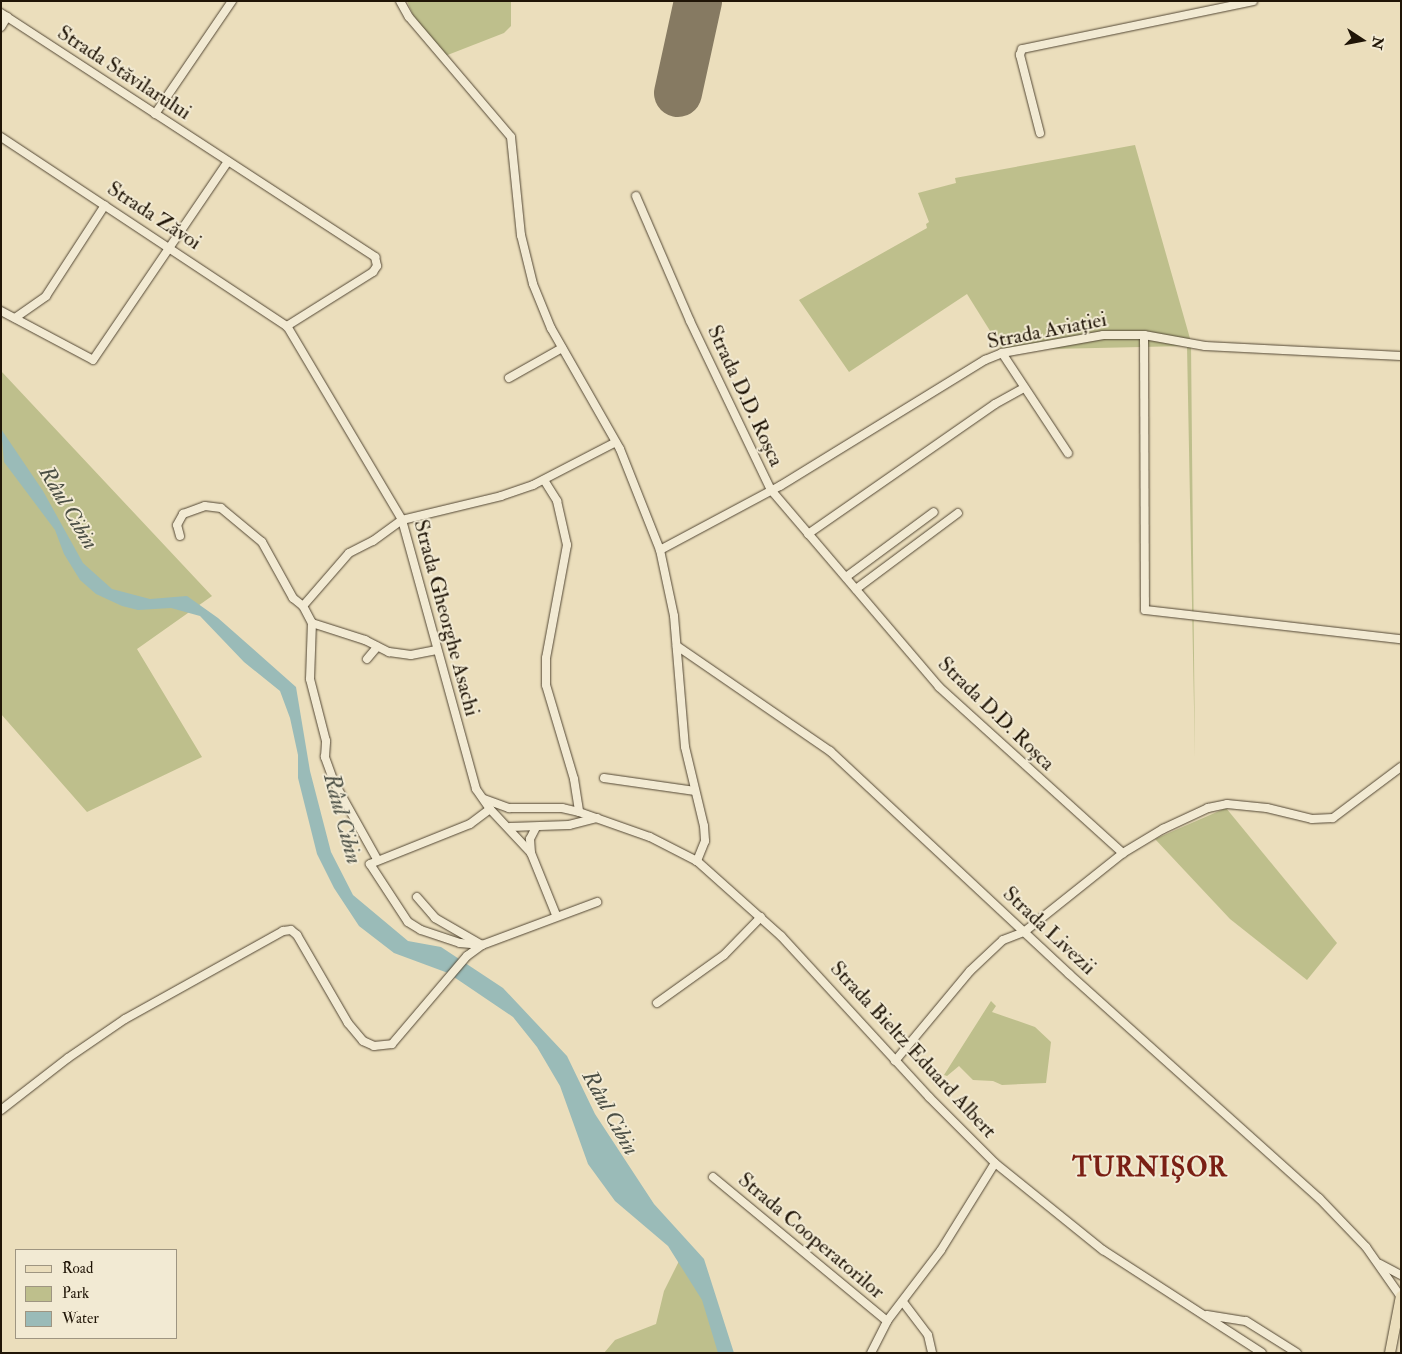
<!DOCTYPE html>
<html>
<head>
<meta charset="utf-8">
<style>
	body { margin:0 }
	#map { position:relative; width:1402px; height:1354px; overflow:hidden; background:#ebdebc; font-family:"IM FELL Double Pica",serif }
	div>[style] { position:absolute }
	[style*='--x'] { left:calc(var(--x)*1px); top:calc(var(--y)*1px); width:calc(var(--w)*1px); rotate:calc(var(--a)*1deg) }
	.green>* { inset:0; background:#bebf8c }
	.water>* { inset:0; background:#9abbb8 }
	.runway>* { height:48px; margin:-24px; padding:0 24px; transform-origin:24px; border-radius:24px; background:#867a62 }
	.roads { filter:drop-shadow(0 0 1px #534734) drop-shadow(0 0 1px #534734) }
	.minor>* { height:8px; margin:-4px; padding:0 4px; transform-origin:4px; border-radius:4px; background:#f2ead3 }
	.major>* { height:10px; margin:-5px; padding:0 5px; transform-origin:5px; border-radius:5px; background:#ebdebc }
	span { translate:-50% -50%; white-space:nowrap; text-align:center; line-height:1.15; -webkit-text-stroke:4px #f2ead3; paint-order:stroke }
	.street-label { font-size:21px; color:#201507 }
	.water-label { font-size:22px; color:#4b4f45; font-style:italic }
	.district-label { font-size:26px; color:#7a1f14; font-weight:700; letter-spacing:1px }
	.frame { position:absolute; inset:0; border:2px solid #201507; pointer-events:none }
	.legend { position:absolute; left:15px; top:1249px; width:162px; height:90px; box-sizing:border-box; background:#f2ead3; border:1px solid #9e9581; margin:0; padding:6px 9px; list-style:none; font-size:15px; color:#201507 }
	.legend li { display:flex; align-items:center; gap:10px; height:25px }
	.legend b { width:25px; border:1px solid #9e9581 }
	.north { position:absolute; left:1337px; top:15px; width:50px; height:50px; -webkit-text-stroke:4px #f2ead3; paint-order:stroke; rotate:101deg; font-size:14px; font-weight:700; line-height:20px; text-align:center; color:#201507 }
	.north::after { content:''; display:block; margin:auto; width:18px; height:22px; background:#201507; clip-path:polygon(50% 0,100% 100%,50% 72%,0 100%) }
</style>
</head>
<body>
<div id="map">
	<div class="green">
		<div style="clip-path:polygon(407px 1px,511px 1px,511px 26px,504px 33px,445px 56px,413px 15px)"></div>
		<div style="clip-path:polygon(1135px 145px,1191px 342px,1195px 759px,1187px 346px,1002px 350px,967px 294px,849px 372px,799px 300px,927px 228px,926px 224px,929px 222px,918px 193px,956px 183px,955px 178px)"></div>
		<div style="clip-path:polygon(1px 371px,212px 596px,137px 649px,202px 757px,87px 812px,1px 714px)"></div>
		<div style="clip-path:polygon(1226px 808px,1337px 943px,1307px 980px,1230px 919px,1155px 839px)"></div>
		<div style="clip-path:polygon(991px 1001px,996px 1006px,992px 1012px,1035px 1027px,1051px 1042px,1046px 1083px,1002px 1085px,993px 1081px,973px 1080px,959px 1066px,947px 1076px,944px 1075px)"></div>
		<div style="clip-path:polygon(680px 1259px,712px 1307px,722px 1353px,604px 1353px,615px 1340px,656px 1324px,664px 1291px)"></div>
	</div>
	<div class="water">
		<div style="clip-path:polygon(1px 429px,43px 491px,83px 563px,112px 589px,150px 599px,187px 596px,218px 618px,296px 687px,310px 771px,331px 852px,353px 895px,408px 941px,441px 947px,503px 988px,567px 1056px,595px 1114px,654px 1204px,704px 1259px,734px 1353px,718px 1353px,702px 1300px,668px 1246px,615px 1201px,588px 1164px,560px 1086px,537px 1047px,513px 1017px,448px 973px,394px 953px,359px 926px,334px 888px,317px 854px,298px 778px,298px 755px,290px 718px,280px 691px,244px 662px,200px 616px,171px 608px,138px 610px,122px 606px,96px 594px,80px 580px,64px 554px,55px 530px,4px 462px)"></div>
	</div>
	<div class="runway">
		<div style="--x:678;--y:93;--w:94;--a:-77.7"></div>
	</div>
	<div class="roads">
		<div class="minor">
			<div style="--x:400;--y:1;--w:18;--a:61"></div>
			<div style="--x:409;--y:17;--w:157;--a:49.6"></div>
			<div style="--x:511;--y:137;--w:99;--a:84.2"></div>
			<div style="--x:521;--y:235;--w:50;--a:76.2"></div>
			<div style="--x:533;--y:284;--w:48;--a:67.8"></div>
			<div style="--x:551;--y:328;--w:139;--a:60.3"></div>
			<div style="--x:620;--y:449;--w:109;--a:68.4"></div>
			<div style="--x:660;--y:550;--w:67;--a:78"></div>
			<div style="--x:674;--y:616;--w:131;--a:85.2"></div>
			<div style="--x:685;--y:747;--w:81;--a:76.5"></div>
			<div style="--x:704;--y:826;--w:15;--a:86"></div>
			<div style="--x:705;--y:841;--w:22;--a:112"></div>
			<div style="--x:1;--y:13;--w:447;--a:33.1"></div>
			<div style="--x:375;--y:257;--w:9;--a:77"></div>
			<div style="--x:377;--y:266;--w:7;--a:124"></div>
			<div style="--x:373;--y:272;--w:102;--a:147.9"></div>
			<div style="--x:1;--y:27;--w:12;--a:-59"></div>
			<div style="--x:155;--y:114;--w:137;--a:-55.7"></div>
			<div style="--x:1040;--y:133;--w:81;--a:-104.4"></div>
			<div style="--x:1020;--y:55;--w:6;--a:-72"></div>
			<div style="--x:1022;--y:49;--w:236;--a:-11.7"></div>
			<div style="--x:1;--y:137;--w:343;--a:33.5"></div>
			<div style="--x:287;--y:326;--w:226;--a:59.3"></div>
			<div style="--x:402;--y:520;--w:279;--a:74.6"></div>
			<div style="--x:476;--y:789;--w:24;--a:55"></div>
			<div style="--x:490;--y:809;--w:60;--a:47"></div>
			<div style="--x:531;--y:853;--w:67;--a:68"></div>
			<div style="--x:636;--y:196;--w:136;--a:66.6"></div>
			<div style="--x:690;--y:321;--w:187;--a:64.4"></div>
			<div style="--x:771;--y:490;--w:259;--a:49.5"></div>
			<div style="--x:939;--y:687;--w:248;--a:42.1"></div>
			<div style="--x:1;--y:311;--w:104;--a:28"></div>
			<div style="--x:93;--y:360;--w:240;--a:-55.8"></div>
			<div style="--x:15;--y:318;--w:38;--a:-35"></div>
			<div style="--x:46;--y:296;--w:108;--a:-57"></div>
			<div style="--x:1144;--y:335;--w:275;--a:89.8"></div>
			<div style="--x:1145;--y:610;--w:258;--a:6.5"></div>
			<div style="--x:1002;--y:353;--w:120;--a:56.6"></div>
			<div style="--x:509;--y:378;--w:61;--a:-29.5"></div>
			<div style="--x:544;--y:480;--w:25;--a:58"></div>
			<div style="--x:557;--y:501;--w:45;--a:77.2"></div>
			<div style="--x:567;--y:545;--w:115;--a:100.5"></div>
			<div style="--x:546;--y:658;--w:27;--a:90"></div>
			<div style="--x:546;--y:685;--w:98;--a:73.4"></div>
			<div style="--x:574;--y:779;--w:33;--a:81"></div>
			<div style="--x:808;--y:534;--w:228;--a:-34.8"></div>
			<div style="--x:995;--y:404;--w:33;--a:-29"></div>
			<div style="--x:180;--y:536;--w:11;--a:-105"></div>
			<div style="--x:177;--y:525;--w:13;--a:-61"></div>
			<div style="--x:183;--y:514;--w:23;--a:-20"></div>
			<div style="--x:205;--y:506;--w:16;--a:7"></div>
			<div style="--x:221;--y:508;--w:53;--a:39.7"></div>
			<div style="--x:262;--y:542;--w:64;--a:61"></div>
			<div style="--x:293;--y:598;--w:13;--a:39"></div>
			<div style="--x:660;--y:550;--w:136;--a:-28.1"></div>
			<div style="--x:780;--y:486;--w:241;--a:-31.6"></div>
			<div style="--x:985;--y:360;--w:18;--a:-22"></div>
			<div style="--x:1002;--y:353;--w:103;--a:-10.1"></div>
			<div style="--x:1103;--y:335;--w:41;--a:0"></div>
			<div style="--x:1144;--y:335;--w:62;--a:10.2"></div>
			<div style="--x:1205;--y:346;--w:196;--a:2.9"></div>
			<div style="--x:846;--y:577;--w:109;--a:-36.5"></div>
			<div style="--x:856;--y:589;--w:127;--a:-36.7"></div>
			<div style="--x:312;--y:623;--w:56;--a:17.8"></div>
			<div style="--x:365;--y:640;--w:27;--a:27"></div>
			<div style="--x:389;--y:652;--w:22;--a:8"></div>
			<div style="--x:411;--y:655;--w:26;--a:-11"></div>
			<div style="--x:677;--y:646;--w:186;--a:34.5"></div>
			<div style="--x:830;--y:751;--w:327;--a:43"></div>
			<div style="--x:1069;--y:974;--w:336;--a:41.9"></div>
			<div style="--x:1319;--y:1198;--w:68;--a:46.2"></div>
			<div style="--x:1366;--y:1247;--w:61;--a:55"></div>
			<div style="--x:367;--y:659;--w:16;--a:-50"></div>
			<div style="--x:604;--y:778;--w:92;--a:8.1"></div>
			<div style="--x:484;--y:799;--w:27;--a:20"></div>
			<div style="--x:509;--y:808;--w:53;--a:0"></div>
			<div style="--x:562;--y:808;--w:17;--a:13"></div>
			<div style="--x:579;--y:812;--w:75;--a:19.4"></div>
			<div style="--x:650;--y:837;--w:53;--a:27.1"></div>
			<div style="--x:697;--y:861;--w:113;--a:41.8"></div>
			<div style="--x:781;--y:936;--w:219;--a:47.4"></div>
			<div style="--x:929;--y:1097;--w:93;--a:45"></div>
			<div style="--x:995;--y:1163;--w:139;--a:38.9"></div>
			<div style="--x:1103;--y:1250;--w:189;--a:32.9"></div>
			<div style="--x:490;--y:809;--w:25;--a:143"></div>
			<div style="--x:470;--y:824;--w:108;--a:158.2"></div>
			<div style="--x:370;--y:864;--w:69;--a:56.8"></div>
			<div style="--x:408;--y:922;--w:15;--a:32"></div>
			<div style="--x:421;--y:930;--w:41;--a:18.4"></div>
			<div style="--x:460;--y:943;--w:22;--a:5"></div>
			<div style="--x:482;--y:945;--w:123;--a:-20.5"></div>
			<div style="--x:510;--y:827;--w:59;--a:-1.9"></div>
			<div style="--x:569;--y:825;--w:29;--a:-14"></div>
			<div style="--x:531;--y:853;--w:14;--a:-94"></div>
			<div style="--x:530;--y:839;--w:13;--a:-63"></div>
			<div style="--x:377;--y:859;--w:88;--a:-119.2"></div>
			<div style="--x:334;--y:782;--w:27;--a:-110"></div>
			<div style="--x:325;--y:757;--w:16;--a:-86"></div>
			<div style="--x:326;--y:741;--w:64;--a:-104.5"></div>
			<div style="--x:310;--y:679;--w:56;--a:-88"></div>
			<div style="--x:312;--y:623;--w:19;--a:-118"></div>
			<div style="--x:303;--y:606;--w:70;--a:-49"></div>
			<div style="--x:349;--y:553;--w:27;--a:-27"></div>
			<div style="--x:373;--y:541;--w:36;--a:-36"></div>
			<div style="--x:402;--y:520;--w:102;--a:-13.6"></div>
			<div style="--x:501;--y:496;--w:34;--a:-19"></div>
			<div style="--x:533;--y:485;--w:93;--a:-27.4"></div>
			<div style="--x:417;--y:897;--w:28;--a:49"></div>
			<div style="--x:435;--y:918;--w:54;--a:29.9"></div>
			<div style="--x:657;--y:1003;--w:82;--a:-35.6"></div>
			<div style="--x:724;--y:955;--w:53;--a:-45.8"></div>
			<div style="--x:895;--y:1061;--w:117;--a:-50.2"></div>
			<div style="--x:970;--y:971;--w:45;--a:-43.2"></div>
			<div style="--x:1003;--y:940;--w:22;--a:-21"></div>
			<div style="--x:1024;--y:932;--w:127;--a:-38.6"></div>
			<div style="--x:1123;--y:853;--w:47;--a:-31"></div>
			<div style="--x:1163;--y:829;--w:50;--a:-25"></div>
			<div style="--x:1208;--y:808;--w:19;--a:-12"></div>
			<div style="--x:1227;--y:804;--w:40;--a:5.7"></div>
			<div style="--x:1267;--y:808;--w:46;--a:13.7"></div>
			<div style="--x:1312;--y:819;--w:21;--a:-3"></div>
			<div style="--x:1333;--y:818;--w:85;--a:-36.9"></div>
			<div style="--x:1;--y:1110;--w:85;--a:-37.8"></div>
			<div style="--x:68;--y:1058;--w:69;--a:-34.4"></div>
			<div style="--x:125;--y:1019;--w:181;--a:-29.1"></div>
			<div style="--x:283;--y:931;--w:8;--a:-7"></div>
			<div style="--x:291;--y:930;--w:8;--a:40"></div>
			<div style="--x:297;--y:935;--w:102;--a:59.9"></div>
			<div style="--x:348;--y:1023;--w:23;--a:50"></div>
			<div style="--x:363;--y:1041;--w:12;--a:24"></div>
			<div style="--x:374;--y:1046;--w:18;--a:-6"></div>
			<div style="--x:392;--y:1044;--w:116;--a:-49.6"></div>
			<div style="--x:467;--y:956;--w:19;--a:-36"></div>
			<div style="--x:713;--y:1177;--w:226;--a:39.6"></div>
			<div style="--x:1380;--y:1264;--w:24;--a:28"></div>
			<div style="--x:903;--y:1302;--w:41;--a:52.9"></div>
			<div style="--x:928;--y:1335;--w:18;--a:77"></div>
			<div style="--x:1207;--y:1315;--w:39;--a:9"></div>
			<div style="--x:1246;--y:1321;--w:60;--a:32.1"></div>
			<div style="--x:871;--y:1353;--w:36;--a:-63"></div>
			<div style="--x:887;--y:1321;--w:89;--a:-52.7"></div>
			<div style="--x:941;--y:1250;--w:102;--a:-58.2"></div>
		</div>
		<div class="major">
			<div style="--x:1390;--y:1353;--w:58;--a:-79.1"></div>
		</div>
	</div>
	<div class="street-label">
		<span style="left:124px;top:73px;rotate:33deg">Strada Stăvilarului</span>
		<span style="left:154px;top:216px;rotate:33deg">Strada Zăvoi</span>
		<span style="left:1047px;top:331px;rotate:-11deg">Strada Aviației</span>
		<span style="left:745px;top:396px;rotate:65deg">Strada D.D. Roșca</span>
		<span style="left:446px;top:618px;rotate:75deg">Strada Gheorghe Asachi</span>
		<span style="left:996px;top:714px;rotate:44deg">Strada D.D. Roșca</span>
		<span style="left:1049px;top:931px;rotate:43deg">Strada Livezii</span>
		<span style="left:913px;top:1050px;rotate:47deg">Strada Bieltz Eduard Albert</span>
		<span style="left:811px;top:1236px;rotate:40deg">Strada Cooperatorilor</span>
	</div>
	<div class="water-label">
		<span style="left:68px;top:508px;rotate:59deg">Râul Cibin</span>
		<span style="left:342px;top:819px;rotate:75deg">Râul Cibin</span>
		<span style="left:610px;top:1113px;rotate:61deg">Râul Cibin</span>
	</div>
	<div class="district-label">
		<span style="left:1150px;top:1169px">TURNIȘOR</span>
	</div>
	<div class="frame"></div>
	<ul class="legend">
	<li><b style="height:6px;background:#ebdebc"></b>Road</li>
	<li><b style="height:14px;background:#bebf8c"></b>Park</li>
	<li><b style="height:14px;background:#9abbb8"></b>Water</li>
	</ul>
	<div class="north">N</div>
</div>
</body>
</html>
